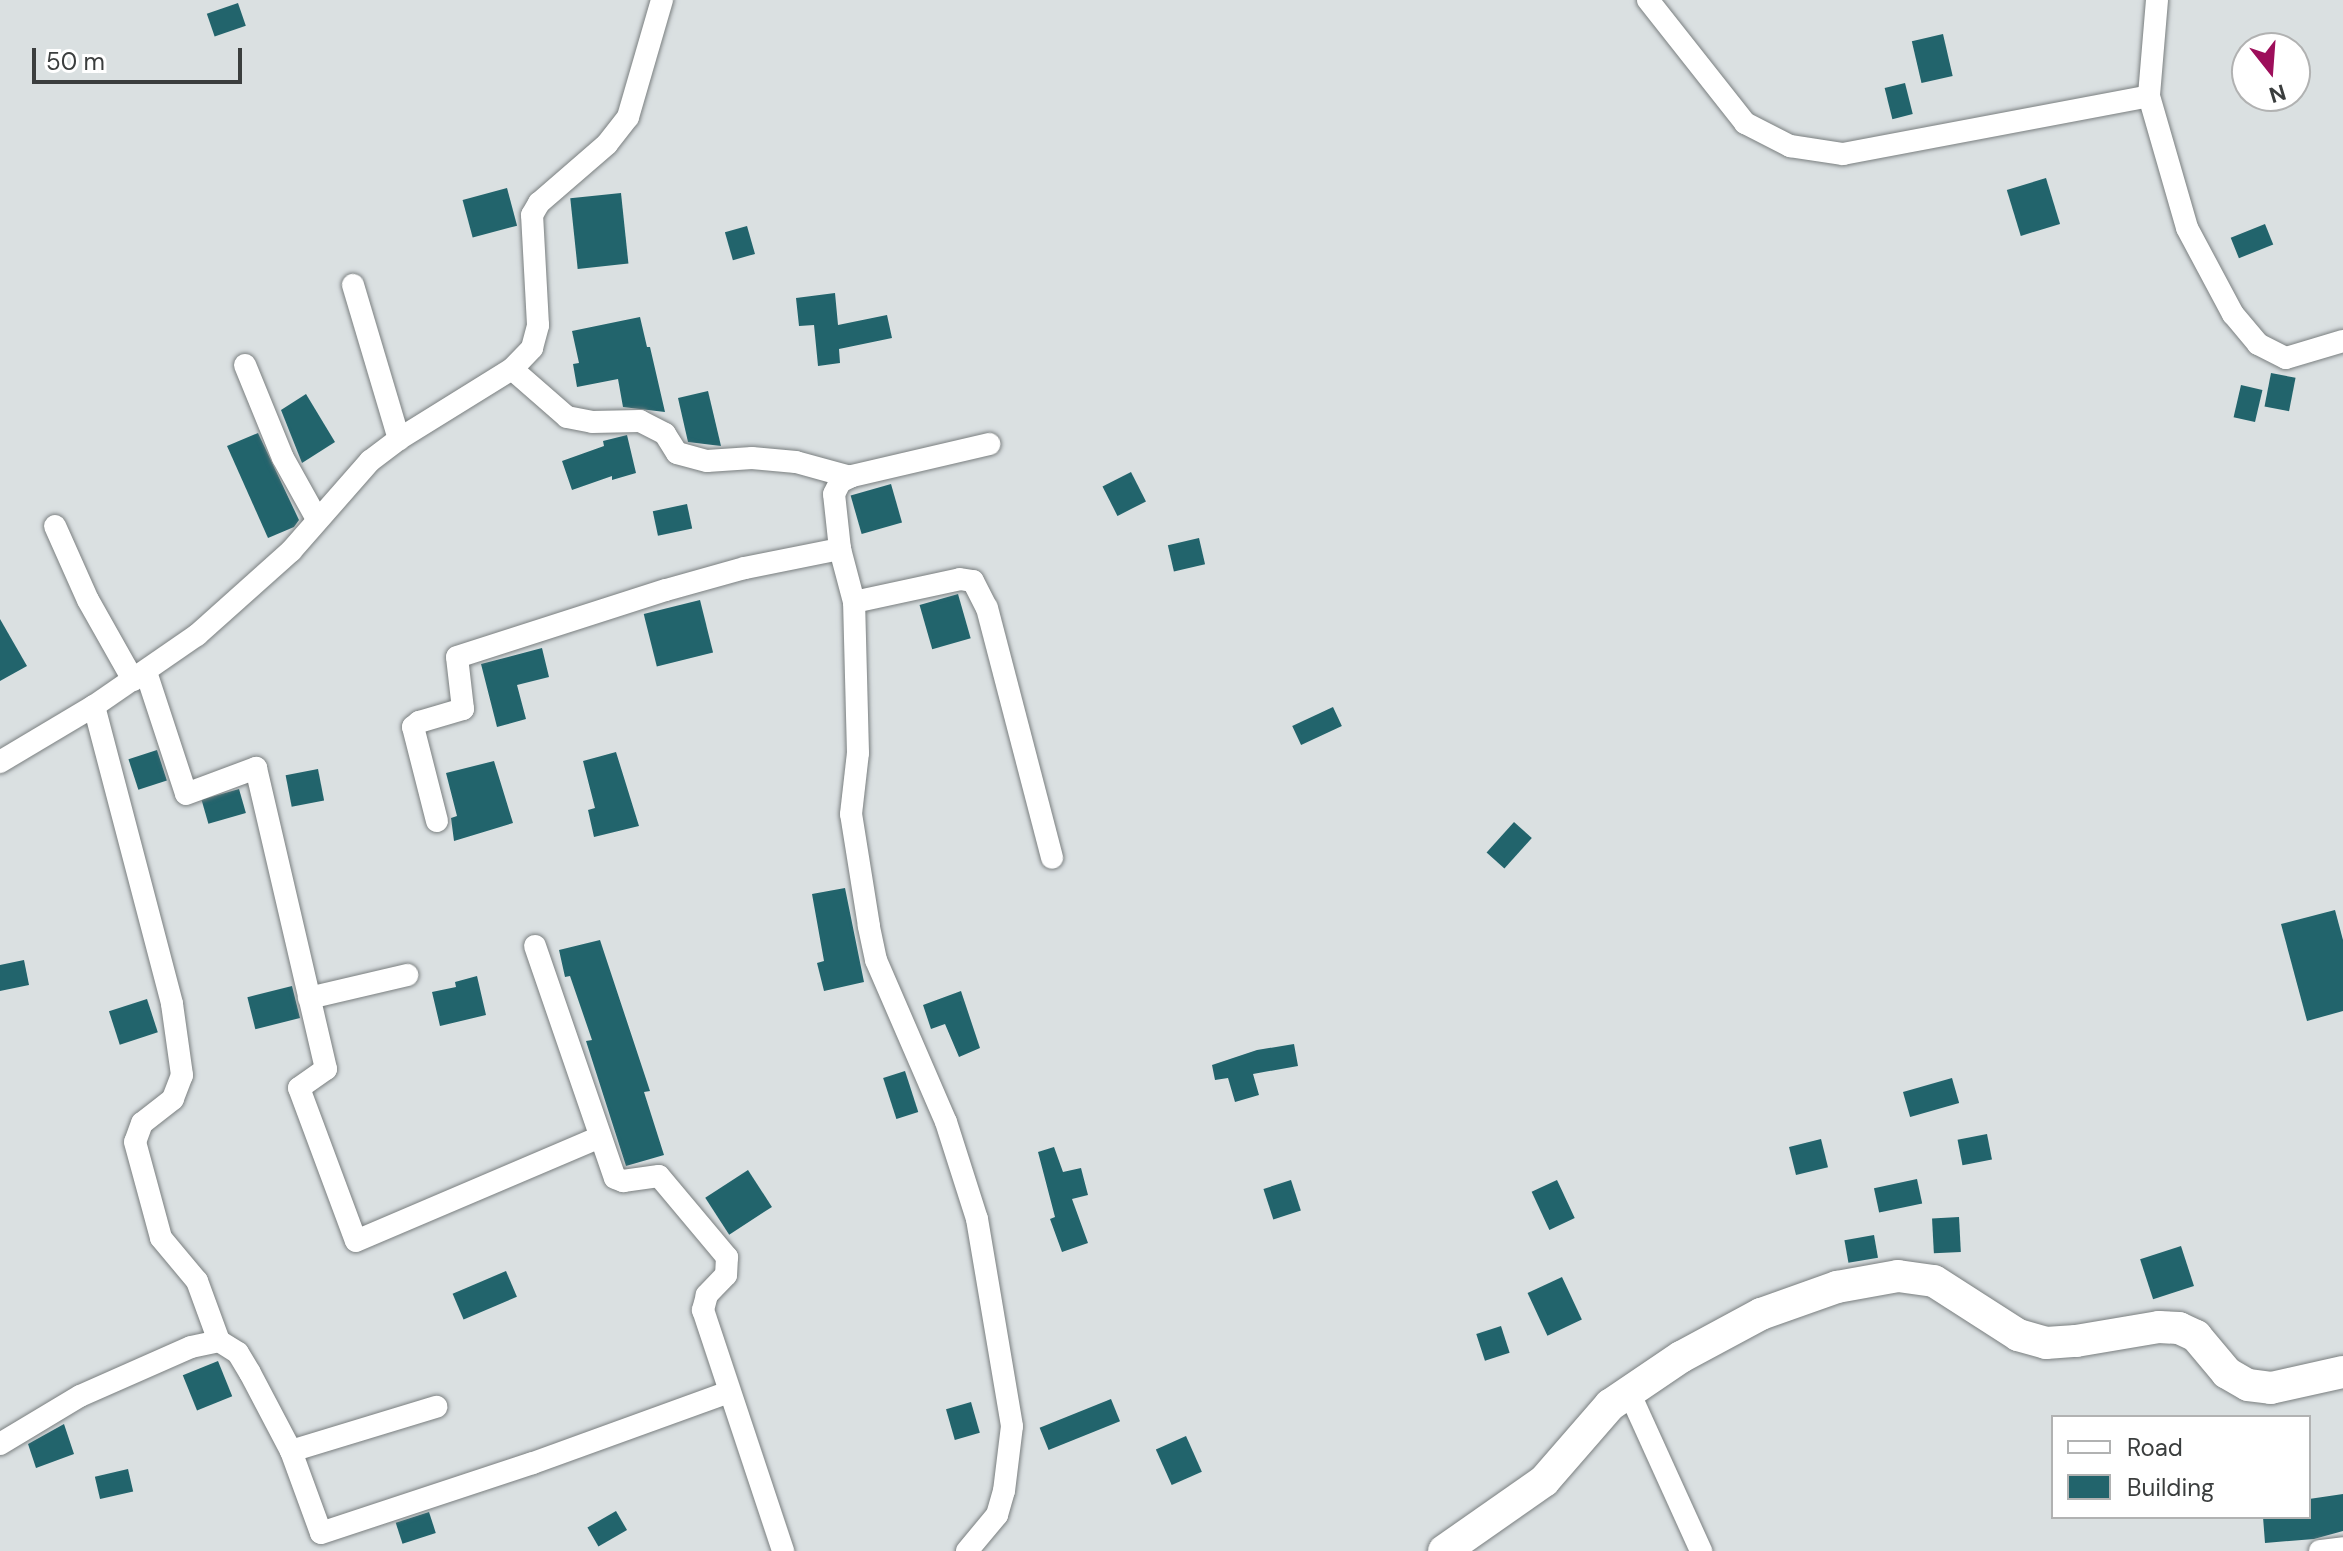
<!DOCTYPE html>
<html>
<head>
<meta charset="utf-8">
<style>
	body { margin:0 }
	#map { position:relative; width:2343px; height:1551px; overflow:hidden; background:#dae0e1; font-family:"DM Sans",sans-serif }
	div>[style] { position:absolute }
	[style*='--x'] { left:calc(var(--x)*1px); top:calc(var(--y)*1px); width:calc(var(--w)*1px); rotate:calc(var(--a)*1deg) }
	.building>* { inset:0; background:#22646c; transform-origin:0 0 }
	.roads { filter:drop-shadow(0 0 2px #7a7f80) drop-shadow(0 0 2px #7a7f80) }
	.street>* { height:22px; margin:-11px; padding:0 11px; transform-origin:11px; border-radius:11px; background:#fff }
	.secondary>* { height:32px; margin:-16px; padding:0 16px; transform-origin:16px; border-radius:16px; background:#fff }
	span { translate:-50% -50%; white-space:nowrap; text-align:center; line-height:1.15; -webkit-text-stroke:8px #fff; paint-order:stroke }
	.legend { position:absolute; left:2051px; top:1415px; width:260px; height:104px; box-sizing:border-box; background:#fff; border:2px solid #b1b2b2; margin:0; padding:10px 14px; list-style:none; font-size:24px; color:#3b3e3e }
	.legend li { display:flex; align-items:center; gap:16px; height:40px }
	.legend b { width:40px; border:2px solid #b1b2b2 }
	.north { position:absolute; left:2231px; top:32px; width:80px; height:80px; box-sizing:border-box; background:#fff; border:2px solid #b1b2b2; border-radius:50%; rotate:163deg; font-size:22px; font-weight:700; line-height:32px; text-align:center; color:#3b3e3e }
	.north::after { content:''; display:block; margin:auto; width:28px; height:36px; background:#9d0e5a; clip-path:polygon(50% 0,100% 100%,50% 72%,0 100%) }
	.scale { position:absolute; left:32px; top:48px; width:210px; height:36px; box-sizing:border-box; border:4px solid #3b3e3e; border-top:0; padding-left:10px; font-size:24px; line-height:28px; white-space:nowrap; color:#3b3e3e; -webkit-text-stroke:6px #fff; paint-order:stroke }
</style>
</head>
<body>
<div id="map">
	<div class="building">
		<div style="left:238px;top:3px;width:24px;height:33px;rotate:71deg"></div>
		<div style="left:1943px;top:34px;width:43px;height:32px;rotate:77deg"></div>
		<div style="left:1905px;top:83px;width:32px;height:21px;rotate:76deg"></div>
		<div style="left:2046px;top:178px;width:48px;height:41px;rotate:73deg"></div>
		<div style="left:507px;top:188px;width:39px;height:46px;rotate:75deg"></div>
		<div style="left:621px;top:193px;width:71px;height:51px;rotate:84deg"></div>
		<div style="left:2265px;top:224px;width:22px;height:37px;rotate:68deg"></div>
		<div style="left:747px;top:226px;width:29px;height:23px;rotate:74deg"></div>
		<div style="clip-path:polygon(835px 293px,838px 325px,887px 315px,892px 338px,839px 349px,840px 363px,818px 366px,814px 325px,799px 326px,796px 298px)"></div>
		<div style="clip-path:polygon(640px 317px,647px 347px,650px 347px,665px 412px,623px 407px,618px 379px,577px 387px,573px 364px,579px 363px,572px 331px)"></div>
		<div style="left:2271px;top:373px;width:25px;height:34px;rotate:11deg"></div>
		<div style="left:2241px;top:385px;width:22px;height:33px;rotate:13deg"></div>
		<div style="clip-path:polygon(708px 391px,721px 446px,688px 442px,678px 398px)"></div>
		<div style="clip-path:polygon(306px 394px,335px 442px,302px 463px,281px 410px)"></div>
		<div style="clip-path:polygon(258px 433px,299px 520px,294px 527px,268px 538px,227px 446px)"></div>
		<div style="clip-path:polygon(627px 435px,636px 473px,612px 480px,612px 476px,572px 490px,562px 461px,604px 446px,603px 441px)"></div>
		<div style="left:1131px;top:472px;width:33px;height:32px;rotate:63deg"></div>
		<div style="left:891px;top:484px;width:40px;height:42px;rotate:74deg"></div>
		<div style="left:687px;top:504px;width:25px;height:35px;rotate:78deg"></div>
		<div style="left:1199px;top:538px;width:27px;height:32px;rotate:77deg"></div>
		<div style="left:958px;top:594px;width:46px;height:40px;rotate:74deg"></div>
		<div style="left:700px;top:600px;width:54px;height:58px;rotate:76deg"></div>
		<div style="clip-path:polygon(0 619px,27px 666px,0 681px)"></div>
		<div style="clip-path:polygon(542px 648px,549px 677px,517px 685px,526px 719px,497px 727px,481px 664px)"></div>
		<div style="left:1333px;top:707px;width:21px;height:45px;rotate:65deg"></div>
		<div style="left:157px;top:750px;width:32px;height:30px;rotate:72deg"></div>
		<div style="clip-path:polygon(616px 752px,639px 826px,594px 837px,588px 810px,595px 808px,583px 761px)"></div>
		<div style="clip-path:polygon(494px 761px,513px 823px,454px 841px,451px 818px,457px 816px,446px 773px)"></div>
		<div style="left:318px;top:769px;width:32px;height:33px;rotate:79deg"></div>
		<div style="left:239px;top:789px;width:25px;height:39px;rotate:74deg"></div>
		<div style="left:1514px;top:822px;width:24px;height:41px;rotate:42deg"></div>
		<div style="clip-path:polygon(845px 888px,864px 982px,824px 991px,817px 963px,824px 961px,812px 894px)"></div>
		<div style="clip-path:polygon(2335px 910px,2343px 940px,2343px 1011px,2307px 1021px,2281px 924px)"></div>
		<div style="clip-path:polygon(600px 940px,650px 1091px,644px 1092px,664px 1155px,626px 1166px,586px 1041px,592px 1040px,570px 976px,565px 977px,559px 950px)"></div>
		<div style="clip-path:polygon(24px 960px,29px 985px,0 991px,0 965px)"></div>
		<div style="clip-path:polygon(477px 976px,486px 1015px,440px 1026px,432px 992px,456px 987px,455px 982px)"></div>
		<div style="left:292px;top:986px;width:33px;height:46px;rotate:76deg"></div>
		<div style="clip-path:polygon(961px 991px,980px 1048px,959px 1057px,945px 1024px,931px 1029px,923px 1005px)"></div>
		<div style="left:147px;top:999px;width:35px;height:40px;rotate:72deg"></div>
		<div style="clip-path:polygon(1294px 1044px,1298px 1066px,1253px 1074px,1259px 1095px,1235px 1102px,1228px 1078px,1215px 1080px,1212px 1065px,1257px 1050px)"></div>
		<div style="left:905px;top:1071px;width:43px;height:23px;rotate:72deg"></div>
		<div style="left:1952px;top:1078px;width:26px;height:51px;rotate:74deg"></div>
		<div style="left:1987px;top:1134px;width:26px;height:30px;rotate:79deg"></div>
		<div style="left:1821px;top:1139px;width:29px;height:33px;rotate:76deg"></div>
		<div style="clip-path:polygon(1054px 1147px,1063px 1172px,1081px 1168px,1088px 1195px,1072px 1199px,1088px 1243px,1062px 1252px,1050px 1219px,1055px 1217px,1038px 1152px)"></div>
		<div style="left:748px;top:1170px;width:44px;height:51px;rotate:57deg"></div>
		<div style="left:1917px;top:1179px;width:25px;height:44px;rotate:78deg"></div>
		<div style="left:1291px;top:1180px;width:32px;height:29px;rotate:72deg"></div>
		<div style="left:1557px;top:1180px;width:42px;height:28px;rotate:65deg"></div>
		<div style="left:1959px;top:1217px;width:35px;height:27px;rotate:87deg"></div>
		<div style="left:1874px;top:1235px;width:23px;height:30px;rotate:80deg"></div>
		<div style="left:2181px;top:1246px;width:42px;height:43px;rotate:72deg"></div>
		<div style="left:506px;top:1271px;width:28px;height:58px;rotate:67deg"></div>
		<div style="left:1562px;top:1277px;width:47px;height:38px;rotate:65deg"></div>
		<div style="left:1501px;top:1326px;width:28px;height:26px;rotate:72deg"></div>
		<div style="left:218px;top:1361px;width:38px;height:38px;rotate:68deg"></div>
		<div style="left:1111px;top:1399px;width:24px;height:77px;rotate:68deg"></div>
		<div style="left:971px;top:1402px;width:32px;height:26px;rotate:74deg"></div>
		<div style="clip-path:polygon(64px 1424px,74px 1454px,36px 1468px,28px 1444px)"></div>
		<div style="left:1186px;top:1436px;width:39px;height:33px;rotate:66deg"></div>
		<div style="left:128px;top:1469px;width:23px;height:34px;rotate:77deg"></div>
		<div style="clip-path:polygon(2343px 1494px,2343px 1531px,2314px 1539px,2265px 1543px,2263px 1517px,2309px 1517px,2309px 1499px)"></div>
		<div style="left:616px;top:1511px;width:22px;height:33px;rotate:60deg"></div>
		<div style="left:429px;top:1512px;width:22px;height:35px;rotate:72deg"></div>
	</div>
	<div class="roads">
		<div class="street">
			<div style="--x:1648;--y:0;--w:157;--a:51.7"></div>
			<div style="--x:1745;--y:123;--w:51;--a:27.1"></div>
			<div style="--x:1790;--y:146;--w:54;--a:8.6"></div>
			<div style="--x:1843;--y:154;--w:311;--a:-10.7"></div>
			<div style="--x:2157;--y:0;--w:96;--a:94.8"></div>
			<div style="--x:2149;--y:96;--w:137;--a:73.9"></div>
			<div style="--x:2187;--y:228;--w:98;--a:61.9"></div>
			<div style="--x:2233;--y:314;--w:39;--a:50"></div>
			<div style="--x:2258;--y:344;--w:31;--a:27"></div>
			<div style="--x:2286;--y:358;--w:59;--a:-16.6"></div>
			<div style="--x:353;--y:285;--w:161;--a:73.4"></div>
			<div style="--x:245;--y:365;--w:100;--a:67.8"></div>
			<div style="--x:283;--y:458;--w:70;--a:60.9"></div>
			<div style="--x:512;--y:369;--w:73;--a:41.1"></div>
			<div style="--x:567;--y:417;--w:25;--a:11"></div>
			<div style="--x:592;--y:422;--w:48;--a:-1.2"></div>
			<div style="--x:640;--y:421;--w:28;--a:27"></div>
			<div style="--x:665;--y:434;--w:22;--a:58"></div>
			<div style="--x:677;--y:453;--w:31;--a:15"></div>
			<div style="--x:707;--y:461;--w:45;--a:-3.8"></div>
			<div style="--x:752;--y:458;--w:44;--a:5.2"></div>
			<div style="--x:796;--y:462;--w:56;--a:15.5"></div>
			<div style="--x:55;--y:526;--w:81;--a:66"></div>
			<div style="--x:88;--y:600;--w:92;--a:60.6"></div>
			<div style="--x:854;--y:602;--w:108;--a:-12.2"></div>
			<div style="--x:960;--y:579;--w:13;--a:9"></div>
			<div style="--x:973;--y:581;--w:30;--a:63"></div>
			<div style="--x:987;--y:608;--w:258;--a:75.4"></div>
			<div style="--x:146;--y:672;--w:128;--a:71.8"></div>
			<div style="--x:186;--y:794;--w:75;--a:-20.4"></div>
			<div style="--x:256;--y:768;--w:309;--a:76.9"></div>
			<div style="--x:326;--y:1069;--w:33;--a:145"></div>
			<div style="--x:299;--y:1088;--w:163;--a:69.6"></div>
			<div style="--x:356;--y:1241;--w:265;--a:-23.1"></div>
			<div style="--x:94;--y:706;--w:308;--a:75.3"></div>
			<div style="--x:172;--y:1004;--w:72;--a:82"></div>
			<div style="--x:182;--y:1075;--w:26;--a:111"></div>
			<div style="--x:173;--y:1099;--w:39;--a:142"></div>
			<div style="--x:142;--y:1123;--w:20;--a:110"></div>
			<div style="--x:135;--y:1142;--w:99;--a:74.8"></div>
			<div style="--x:161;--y:1238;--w:56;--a:50.1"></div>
			<div style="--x:197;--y:1281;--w:64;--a:69.9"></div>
			<div style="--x:0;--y:762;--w:109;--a:-30.8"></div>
			<div style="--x:94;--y:706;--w:125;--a:-34.6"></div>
			<div style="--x:197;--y:635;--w:126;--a:-41.8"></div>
			<div style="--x:291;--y:551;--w:120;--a:-48.7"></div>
			<div style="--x:370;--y:461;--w:36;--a:-37"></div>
			<div style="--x:399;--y:439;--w:133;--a:-31.8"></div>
			<div style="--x:512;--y:369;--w:29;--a:-46"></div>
			<div style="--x:532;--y:348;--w:24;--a:-75"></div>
			<div style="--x:538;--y:325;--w:110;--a:-93.1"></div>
			<div style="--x:532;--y:215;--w:14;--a:-60"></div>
			<div style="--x:539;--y:203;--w:90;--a:-40.9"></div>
			<div style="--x:607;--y:144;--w:34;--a:-52"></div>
			<div style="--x:628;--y:117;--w:122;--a:-73.8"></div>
			<div style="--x:437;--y:821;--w:97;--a:-104.3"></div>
			<div style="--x:413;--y:727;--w:8;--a:-40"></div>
			<div style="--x:419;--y:722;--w:46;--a:-16.5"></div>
			<div style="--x:463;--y:709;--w:52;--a:-96.6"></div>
			<div style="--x:457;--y:657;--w:219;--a:-17.8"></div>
			<div style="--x:666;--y:590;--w:82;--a:-15.6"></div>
			<div style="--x:745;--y:568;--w:97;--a:-11.3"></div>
			<div style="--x:535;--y:946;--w:245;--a:71"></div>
			<div style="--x:615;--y:1178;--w:9;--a:21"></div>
			<div style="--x:623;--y:1181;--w:36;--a:-8"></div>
			<div style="--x:659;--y:1176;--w:106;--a:50"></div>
			<div style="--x:727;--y:1257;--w:18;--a:93"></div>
			<div style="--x:726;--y:1275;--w:28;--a:134"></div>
			<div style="--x:707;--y:1295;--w:16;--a:105"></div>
			<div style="--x:703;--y:1310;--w:254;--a:71.6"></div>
			<div style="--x:309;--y:998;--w:101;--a:-13.2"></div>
			<div style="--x:1629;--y:1392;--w:175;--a:65.6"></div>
			<div style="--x:0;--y:1444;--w:93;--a:-31"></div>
			<div style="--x:80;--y:1396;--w:121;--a:-23.8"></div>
			<div style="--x:191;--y:1347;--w:29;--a:-12"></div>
			<div style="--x:219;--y:1341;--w:22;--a:32"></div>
			<div style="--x:238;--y:1353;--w:23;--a:59"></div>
			<div style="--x:250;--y:1373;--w:88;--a:62.3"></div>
			<div style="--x:291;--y:1451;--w:87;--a:69.9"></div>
			<div style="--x:321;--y:1533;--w:223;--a:-18.3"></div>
			<div style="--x:533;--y:1463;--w:208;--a:-19.9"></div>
			<div style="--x:291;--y:1451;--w:152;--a:-16.9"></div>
			<div style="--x:967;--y:1551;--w:47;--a:-50.2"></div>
			<div style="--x:997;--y:1515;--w:25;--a:-74"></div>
			<div style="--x:1004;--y:1491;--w:65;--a:-83"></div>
			<div style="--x:1012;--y:1426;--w:210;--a:-99.6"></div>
			<div style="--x:977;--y:1219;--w:102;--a:-107.7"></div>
			<div style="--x:946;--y:1122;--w:176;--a:-113.4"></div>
			<div style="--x:876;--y:960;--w:35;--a:-102"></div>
			<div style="--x:869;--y:926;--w:113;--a:-99.1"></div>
			<div style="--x:851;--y:814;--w:61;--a:-83.5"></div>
			<div style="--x:858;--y:753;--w:151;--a:-91.5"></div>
			<div style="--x:854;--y:602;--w:55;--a:-104.8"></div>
			<div style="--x:840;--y:549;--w:55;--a:-96.2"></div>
			<div style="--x:834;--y:494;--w:13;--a:-63"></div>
			<div style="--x:840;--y:482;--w:13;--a:-27"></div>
			<div style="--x:852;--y:476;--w:141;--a:-13.1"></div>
			<div style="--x:2320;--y:1551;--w:23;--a:-7"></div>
		</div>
		<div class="secondary">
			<div style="--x:1444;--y:1551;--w:122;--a:-35"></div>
			<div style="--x:1544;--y:1481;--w:101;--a:-49"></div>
			<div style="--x:1610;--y:1405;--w:86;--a:-34.1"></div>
			<div style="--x:1681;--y:1357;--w:91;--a:-28.3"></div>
			<div style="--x:1761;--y:1314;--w:81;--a:-19.6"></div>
			<div style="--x:1837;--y:1287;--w:62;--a:-10.2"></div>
			<div style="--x:1898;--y:1276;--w:36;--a:8"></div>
			<div style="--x:1934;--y:1281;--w:100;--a:32.7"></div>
			<div style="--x:2018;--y:1335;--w:29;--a:16"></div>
			<div style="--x:2046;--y:1343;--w:30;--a:-4"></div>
			<div style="--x:2076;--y:1341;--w:84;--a:-9.6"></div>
			<div style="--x:2159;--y:1327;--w:20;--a:3"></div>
			<div style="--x:2179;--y:1328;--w:19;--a:25"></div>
			<div style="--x:2196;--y:1336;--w:48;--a:50"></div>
			<div style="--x:2227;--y:1373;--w:24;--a:30"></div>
			<div style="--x:2248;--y:1385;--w:23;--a:7"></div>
			<div style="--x:2271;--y:1388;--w:74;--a:-12.5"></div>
		</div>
	</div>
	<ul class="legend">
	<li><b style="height:10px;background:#fff"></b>Road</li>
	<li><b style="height:22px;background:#22646c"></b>Building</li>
	</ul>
	<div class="north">N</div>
	<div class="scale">50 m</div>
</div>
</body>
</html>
